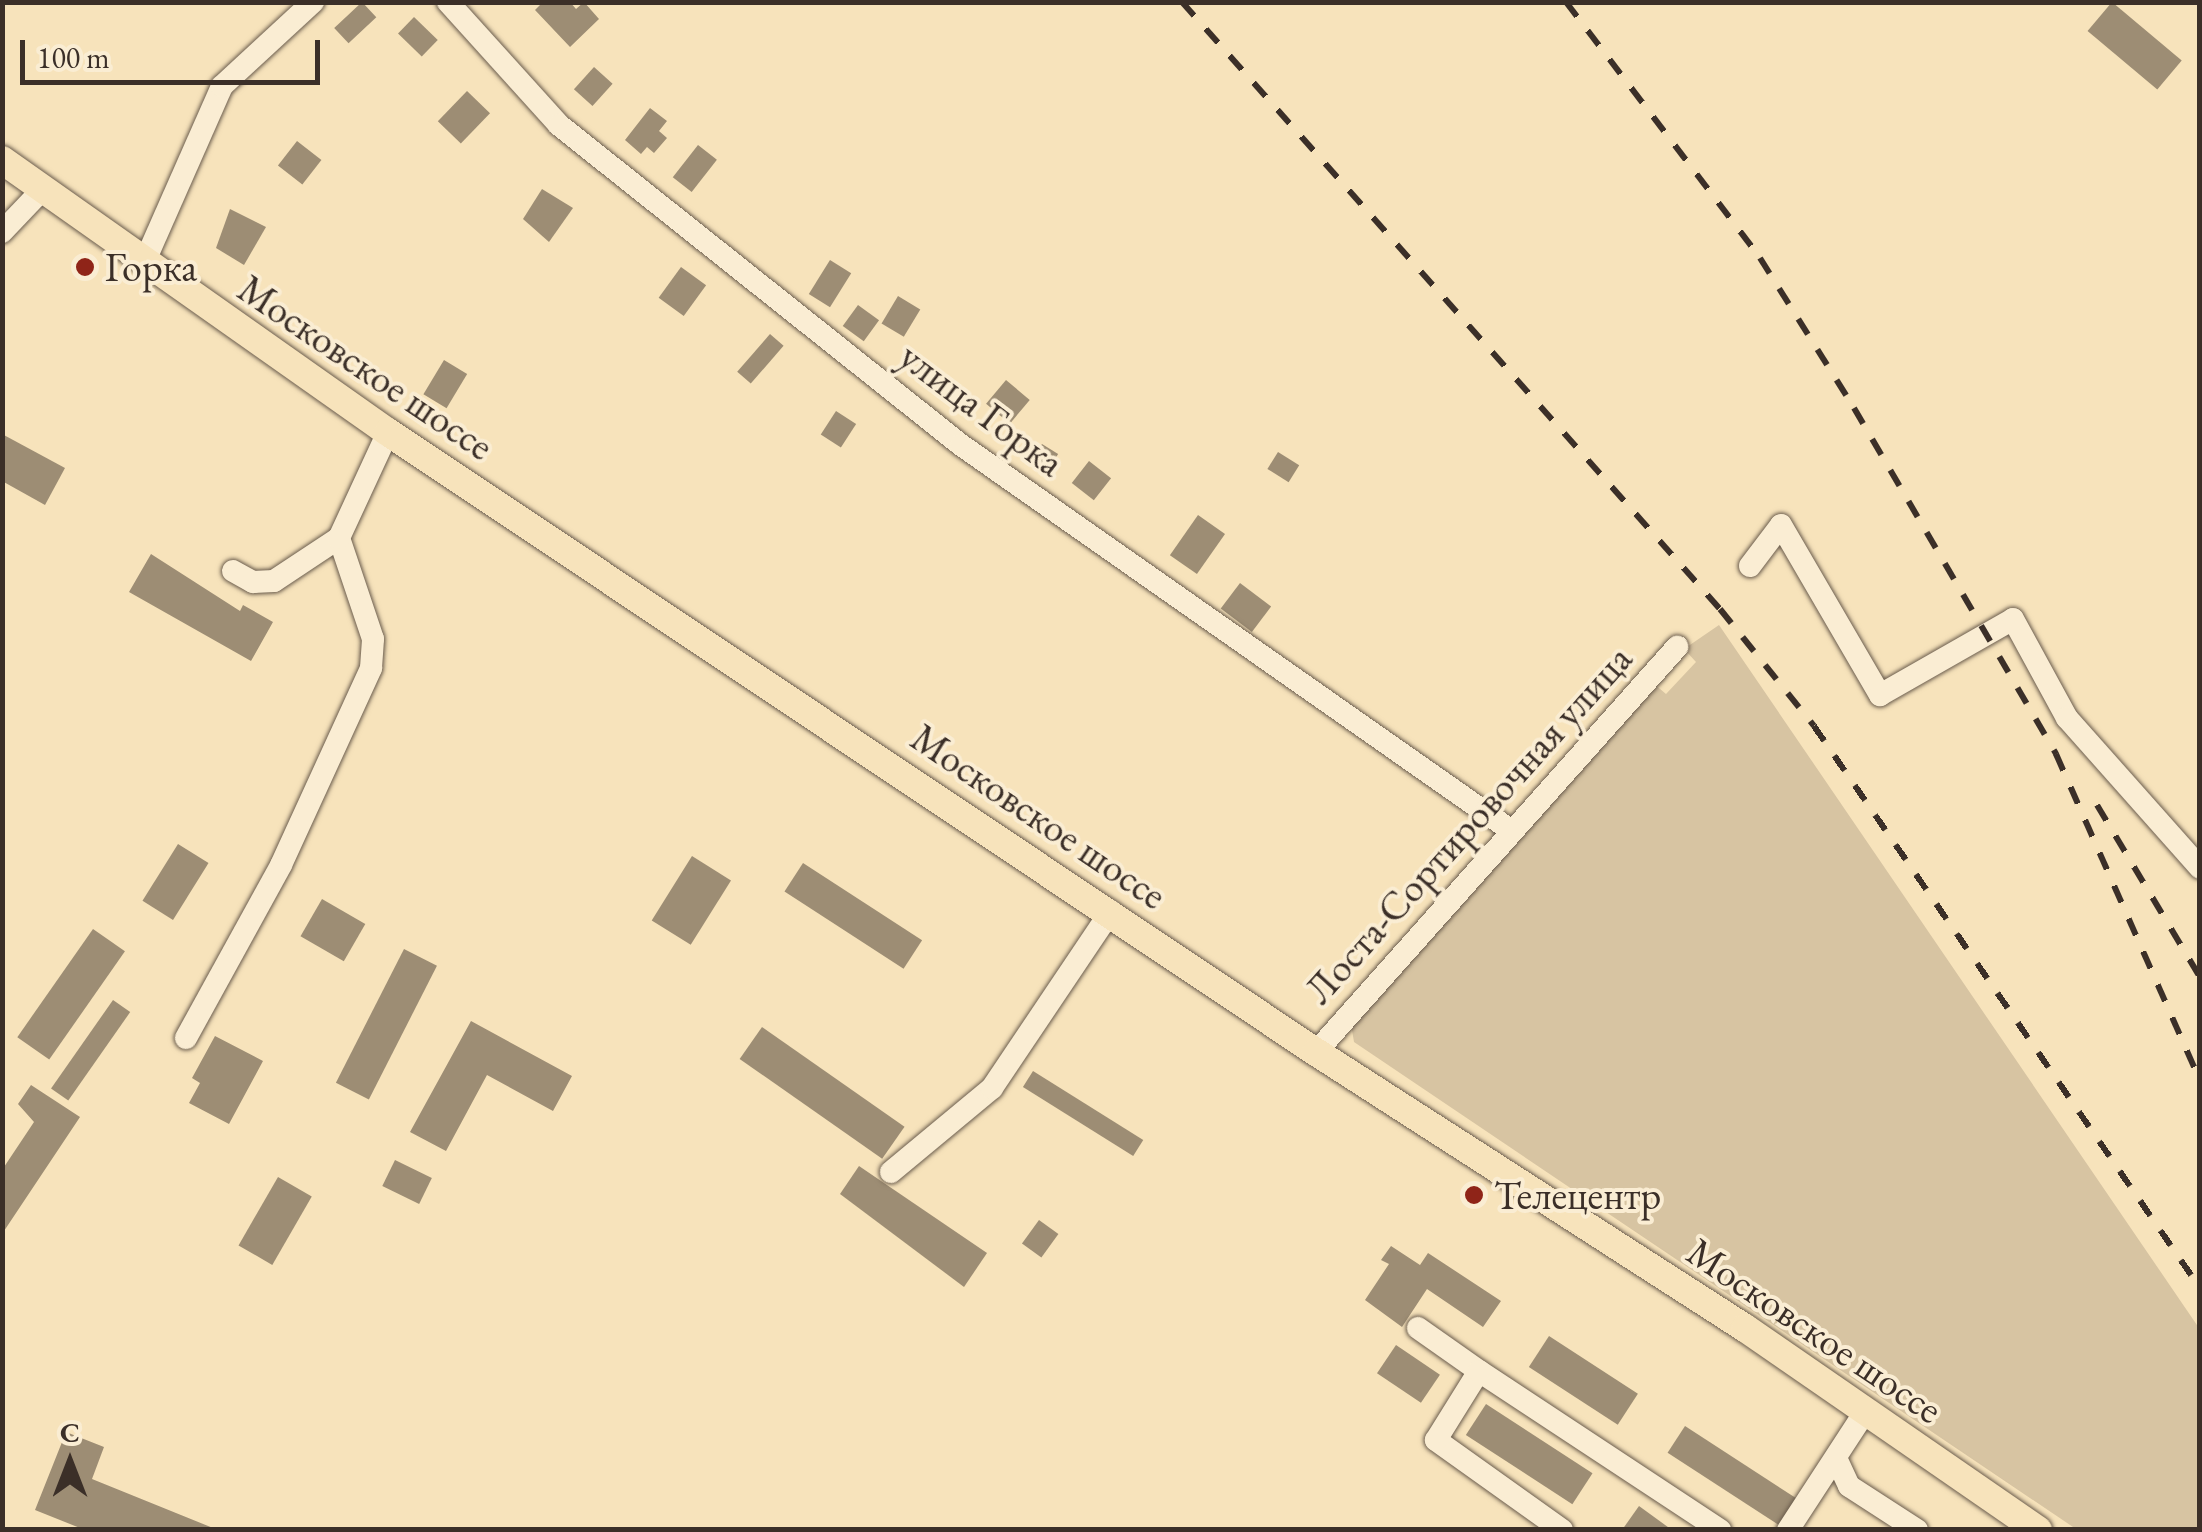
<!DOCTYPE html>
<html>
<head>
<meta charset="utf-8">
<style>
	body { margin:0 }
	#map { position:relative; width:2202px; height:1532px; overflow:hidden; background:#f7e3bb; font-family:"EB Garamond",serif }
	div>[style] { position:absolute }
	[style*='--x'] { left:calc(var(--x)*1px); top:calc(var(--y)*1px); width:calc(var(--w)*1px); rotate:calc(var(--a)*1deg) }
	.green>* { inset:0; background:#d7c4a2 }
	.building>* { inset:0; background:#9d8d74; transform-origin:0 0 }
	.roads { filter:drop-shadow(0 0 2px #6a5c4d) drop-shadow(0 0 2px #6a5c4d) }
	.minor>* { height:22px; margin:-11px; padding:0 11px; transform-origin:11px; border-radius:11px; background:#faedd3 }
	.major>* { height:28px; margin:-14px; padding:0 14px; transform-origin:14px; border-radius:14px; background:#f7e3bb }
	.rail>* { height:6px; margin-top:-3px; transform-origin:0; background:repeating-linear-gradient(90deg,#3b2f28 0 18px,transparent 0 36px) }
	.dots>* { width:28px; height:28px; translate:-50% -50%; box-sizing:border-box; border:5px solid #faedd3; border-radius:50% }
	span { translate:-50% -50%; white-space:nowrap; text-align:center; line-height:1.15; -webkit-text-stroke:8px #faedd3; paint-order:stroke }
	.poi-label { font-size:40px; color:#3b2f28 }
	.left { translate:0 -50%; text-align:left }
	.street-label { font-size:40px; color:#3b2f28 }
	.frame { position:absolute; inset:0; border:5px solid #3b2f28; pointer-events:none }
	.north { position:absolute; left:20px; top:1412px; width:100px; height:100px; -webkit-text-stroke:8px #faedd3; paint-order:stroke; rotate:0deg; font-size:28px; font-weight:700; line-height:40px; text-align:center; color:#3b2f28 }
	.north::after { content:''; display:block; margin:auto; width:35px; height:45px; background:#3b2f28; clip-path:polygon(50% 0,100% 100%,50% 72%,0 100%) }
	.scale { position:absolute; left:20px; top:40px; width:300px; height:45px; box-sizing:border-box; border:5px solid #3b2f28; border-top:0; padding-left:12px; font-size:30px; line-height:35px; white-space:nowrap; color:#3b2f28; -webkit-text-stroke:8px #faedd3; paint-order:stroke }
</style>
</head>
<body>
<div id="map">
	<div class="green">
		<div style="clip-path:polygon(1719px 625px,2199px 1328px,2199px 1529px,2076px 1529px,1354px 1042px,1351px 1024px,1653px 683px,1666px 694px,1696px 662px,1684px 649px)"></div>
	</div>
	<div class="building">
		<div style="left:362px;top:2px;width:21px;height:38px;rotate:47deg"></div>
		<div style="clip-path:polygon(543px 2px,570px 2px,576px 9px,584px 2px,599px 19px,570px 47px,535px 10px)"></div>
		<div style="left:2112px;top:2px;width:91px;height:38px;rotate:40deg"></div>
		<div style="left:414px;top:17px;width:33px;height:23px;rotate:44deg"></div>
		<div style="left:594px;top:67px;width:25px;height:30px;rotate:42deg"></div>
		<div style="left:467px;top:91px;width:32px;height:42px;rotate:44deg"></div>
		<div style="clip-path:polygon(650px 108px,667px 121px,659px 131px,667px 138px,654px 153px,647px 147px,641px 154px,625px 140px)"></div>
		<div style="left:297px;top:141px;width:31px;height:31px;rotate:38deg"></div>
		<div style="left:698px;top:145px;width:24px;height:41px;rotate:38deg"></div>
		<div style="clip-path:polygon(542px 189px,573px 208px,549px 242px,523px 219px)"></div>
		<div style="clip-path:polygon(230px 209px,266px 227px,244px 265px,216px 248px)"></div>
		<div style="left:830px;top:260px;width:25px;height:40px;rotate:32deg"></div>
		<div style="left:681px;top:267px;width:31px;height:38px;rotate:36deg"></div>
		<div style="left:898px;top:296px;width:26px;height:32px;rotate:31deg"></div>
		<div style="left:858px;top:305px;width:26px;height:26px;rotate:36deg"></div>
		<div style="left:770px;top:334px;width:18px;height:50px;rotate:41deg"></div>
		<div style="left:444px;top:360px;width:27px;height:40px;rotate:31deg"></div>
		<div style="left:1006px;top:380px;width:31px;height:31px;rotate:40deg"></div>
		<div style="left:836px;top:411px;width:24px;height:28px;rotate:33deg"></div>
		<div style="clip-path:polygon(2px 434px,65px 468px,45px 505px,2px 481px)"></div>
		<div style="left:1042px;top:444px;width:19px;height:18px;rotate:32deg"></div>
		<div style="left:1278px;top:452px;width:25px;height:20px;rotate:32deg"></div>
		<div style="left:1089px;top:461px;width:28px;height:28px;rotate:38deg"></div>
		<div style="left:1198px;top:515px;width:33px;height:49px;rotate:35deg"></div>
		<div style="clip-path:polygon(151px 554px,240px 611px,243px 605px,273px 622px,251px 661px,129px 592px)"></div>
		<div style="left:1240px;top:583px;width:39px;height:32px;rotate:37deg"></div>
		<div style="left:178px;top:844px;width:36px;height:67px;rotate:32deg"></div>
		<div style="left:692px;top:856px;width:46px;height:76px;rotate:32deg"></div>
		<div style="left:803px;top:863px;width:142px;height:34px;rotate:33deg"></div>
		<div style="left:322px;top:899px;width:50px;height:43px;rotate:30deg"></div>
		<div style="left:93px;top:929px;width:39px;height:132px;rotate:35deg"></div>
		<div style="left:404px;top:949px;width:37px;height:150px;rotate:27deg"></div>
		<div style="left:113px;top:1000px;width:21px;height:108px;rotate:35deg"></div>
		<div style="clip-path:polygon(471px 1021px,572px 1076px,553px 1111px,487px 1075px,446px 1151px,410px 1132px)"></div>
		<div style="left:762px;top:1027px;width:174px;height:39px;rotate:35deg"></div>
		<div style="clip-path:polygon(215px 1036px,263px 1061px,229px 1124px,189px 1103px,200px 1083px,192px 1078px)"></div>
		<div style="left:1033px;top:1071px;width:130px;height:19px;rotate:32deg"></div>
		<div style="clip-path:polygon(31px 1085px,80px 1117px,2px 1234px,2px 1170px,34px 1122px,18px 1104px)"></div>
		<div style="left:395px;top:1160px;width:41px;height:29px;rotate:26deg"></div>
		<div style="clip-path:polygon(859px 1166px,987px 1253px,964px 1287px,840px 1194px)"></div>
		<div style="left:278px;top:1177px;width:39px;height:79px;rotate:30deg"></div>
		<div style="left:1039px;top:1220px;width:24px;height:29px;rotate:36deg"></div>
		<div style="clip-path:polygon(1391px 1246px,1420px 1265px,1428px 1253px,1501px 1301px,1483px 1327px,1427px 1289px,1402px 1327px,1365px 1300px,1389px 1264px,1381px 1260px)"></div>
		<div style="left:1549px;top:1336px;width:106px;height:37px;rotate:33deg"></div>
		<div style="left:1396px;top:1345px;width:53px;height:34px;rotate:34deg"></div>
		<div style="left:1486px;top:1404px;width:127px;height:37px;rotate:33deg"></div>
		<div style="left:1685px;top:1426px;width:134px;height:32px;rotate:33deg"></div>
		<div style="clip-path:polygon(66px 1432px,104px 1447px,92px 1479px,218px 1530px,85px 1530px,35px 1510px)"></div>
		<div style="clip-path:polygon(1639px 1506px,1672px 1530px,1622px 1530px)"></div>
	</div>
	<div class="roads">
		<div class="minor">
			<div style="--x:448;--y:2;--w:166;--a:47.9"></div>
			<div style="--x:559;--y:125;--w:514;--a:38.52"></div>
			<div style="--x:961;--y:445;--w:669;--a:35.02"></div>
			<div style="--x:2;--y:232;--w:58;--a:-46.4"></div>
			<div style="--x:144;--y:263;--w:193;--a:-66.2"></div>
			<div style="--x:222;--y:86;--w:124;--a:-42.7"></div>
			<div style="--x:1750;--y:566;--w:51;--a:-52.9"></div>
			<div style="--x:1781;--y:525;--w:197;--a:59.8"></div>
			<div style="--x:1880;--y:695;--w:153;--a:-29.7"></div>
			<div style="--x:2013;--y:619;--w:113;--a:61.4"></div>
			<div style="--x:2067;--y:718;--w:200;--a:48.4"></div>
			<div style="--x:233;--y:571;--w:23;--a:29"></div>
			<div style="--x:253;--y:582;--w:21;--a:-3"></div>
			<div style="--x:274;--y:581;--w:78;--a:-33.5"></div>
			<div style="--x:186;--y:1038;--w:197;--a:-61.2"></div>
			<div style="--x:281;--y:865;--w:217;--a:-65.4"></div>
			<div style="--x:371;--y:668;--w:29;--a:-86"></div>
			<div style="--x:373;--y:639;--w:107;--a:-108.6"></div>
			<div style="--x:339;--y:538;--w:117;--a:-65.2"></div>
			<div style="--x:1316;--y:1052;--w:543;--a:-48.29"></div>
			<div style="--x:891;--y:1172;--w:131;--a:-39.7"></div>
			<div style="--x:992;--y:1088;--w:213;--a:-56.1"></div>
			<div style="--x:1418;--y:1328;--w:75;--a:35.2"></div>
			<div style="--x:1836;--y:1458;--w:31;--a:65"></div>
			<div style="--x:1849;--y:1486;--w:81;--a:32.9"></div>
			<div style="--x:1562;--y:1530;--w:155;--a:-144.5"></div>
			<div style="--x:1436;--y:1440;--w:81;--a:-58.1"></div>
			<div style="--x:1479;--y:1371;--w:289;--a:33.4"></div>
			<div style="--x:1788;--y:1530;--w:141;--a:-56.9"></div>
		</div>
		<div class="major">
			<div style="--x:2;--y:160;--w:472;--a:35.2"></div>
			<div style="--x:388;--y:432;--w:1116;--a:33.75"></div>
			<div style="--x:1316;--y:1052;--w:510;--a:32.76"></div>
			<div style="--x:1745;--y:1328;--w:356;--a:34.6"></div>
		</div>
	</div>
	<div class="rail">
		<div style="--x:1182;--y:2;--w:811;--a:48.45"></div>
		<div style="--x:1720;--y:609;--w:150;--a:51.2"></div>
		<div style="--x:1814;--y:726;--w:682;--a:55.52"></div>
		<div style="--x:1566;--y:2;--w:321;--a:52.8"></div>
		<div style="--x:1760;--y:258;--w:177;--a:57.9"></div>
		<div style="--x:1854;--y:408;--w:401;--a:59.7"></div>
		<div style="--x:2056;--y:754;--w:357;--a:66.2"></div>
		<div style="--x:2097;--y:805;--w:200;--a:59.1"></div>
	</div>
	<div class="dots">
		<div style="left:85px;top:267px;background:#8f2418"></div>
		<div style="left:1474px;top:1195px;background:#8f2418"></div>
	</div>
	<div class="poi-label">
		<span class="left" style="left:105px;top:267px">Горка</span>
		<span class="left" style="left:1494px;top:1195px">Телецентр</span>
	</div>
	<div class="street-label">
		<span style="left:366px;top:367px;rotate:34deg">Московское шоссе</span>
		<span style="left:982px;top:409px;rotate:37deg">улица Горка</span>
		<span style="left:1039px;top:816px;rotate:34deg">Московское шоссе</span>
		<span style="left:1468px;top:824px;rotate:-48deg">Лоста-Сортировочная улица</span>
		<span style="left:1815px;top:1330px;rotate:34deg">Московское шоссе</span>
	</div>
	<div class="frame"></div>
	<div class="north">С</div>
	<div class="scale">100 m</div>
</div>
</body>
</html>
